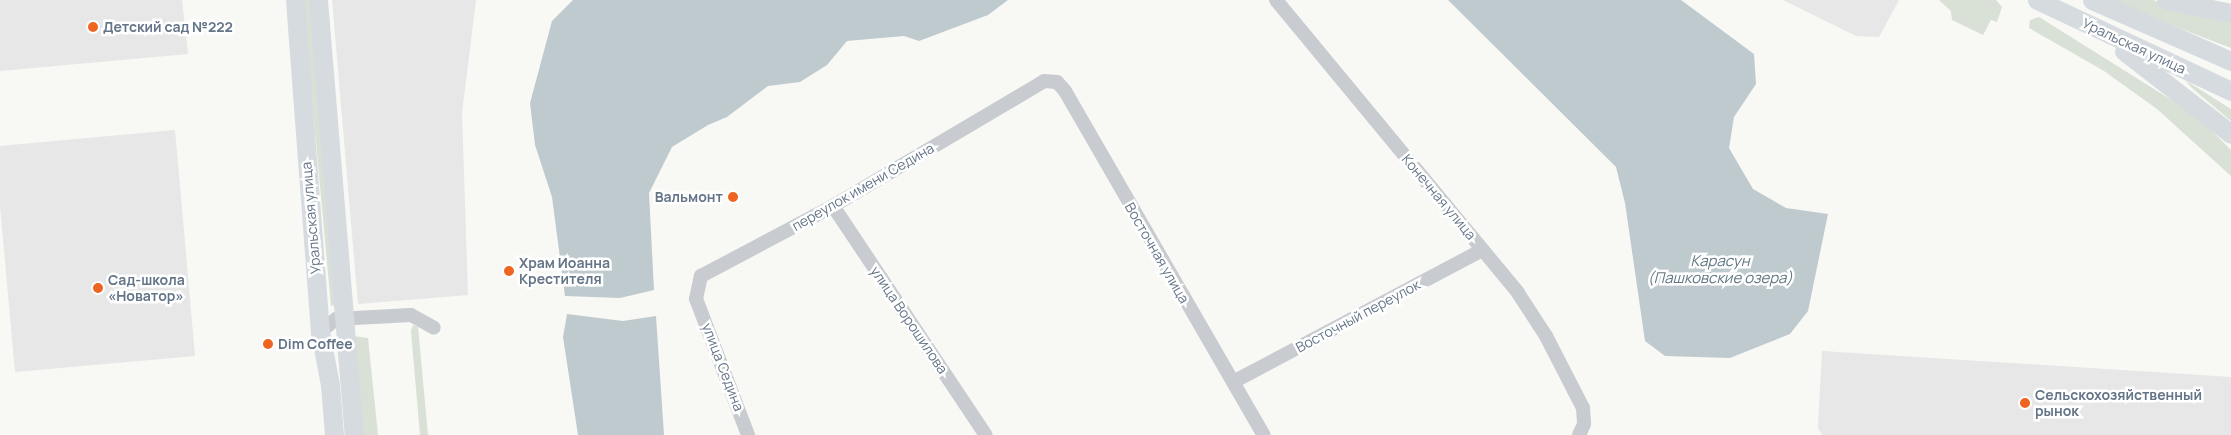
<!DOCTYPE html>
<html>
<head>
<meta charset="utf-8">
<style>
	body { margin:0 }
	#map { position:relative; width:2231px; height:435px; overflow:hidden; background:#f8f8f5; font-family:Manrope,sans-serif }
	div>[style] { position:absolute }
	[style*='--x'] { left:calc(var(--x)*1px); top:calc(var(--y)*1px); width:calc(var(--w)*1px); rotate:calc(var(--a)*1deg) }
	.built>* { inset:0; background:#e6e7e6 }
	.green>* { inset:0; background:#d9e0d6 }
	.water>* { inset:0; background:#bfcacf }
	.street>* { height:14px; margin:-7px; padding:0 7px; transform-origin:7px; border-radius:7px; background:#c8cbcf }
	.secondary>* { height:19px; margin:-9.5px; padding:0 9.5px; transform-origin:9.5px; border-radius:9.5px; background:#d6dbe0 }
	.dots>* { width:14px; height:14px; translate:-50% -50%; box-sizing:border-box; border:2px solid #fff; border-radius:50% }
	span { translate:-50% -50%; white-space:nowrap; text-align:center; line-height:1.15; -webkit-text-stroke:5px #fff; paint-order:stroke }
	.poi-label { font-size:14px; color:#657588; font-weight:700 }
	.left { translate:0 -50%; text-align:left }
	.right { translate:-100% -50%; text-align:right }
	.street-label { font-size:14px; color:#657588 }
	.water-label { font-size:15px; color:#617783; font-style:italic }
</style>
</head>
<body>
<div id="map">
	<div class="built">
		<div style="clip-path:polygon(0 0,182px 0,188px 54px,0 71px)"></div>
		<div style="clip-path:polygon(332px 0,476px 0,462px 113px,468px 295px,358px 304px)"></div>
		<div style="clip-path:polygon(1783px 0,1899px 0,1879px 37px,1856px 36px)"></div>
		<div style="clip-path:polygon(175px 130px,195px 356px,15px 372px,0 206px,0 146px)"></div>
		<div style="clip-path:polygon(1822px 351px,2231px 377px,2231px 435px,1822px 435px,1818px 428px)"></div>
	</div>
	<div class="green">
		<div style="clip-path:polygon(303px 0,310px 0,335px 305px,331px 306px)"></div>
		<div style="clip-path:polygon(1939px 0,1996px 0,2002px 7px,1997px 22px,1991px 20px,1983px 35px,1952px 20px,1951px 11px)"></div>
		<div style="clip-path:polygon(2106px 0,2153px 0,2197px 15px,2231px 21px,2231px 48px)"></div>
		<div style="clip-path:polygon(2039px 17px,2197px 116px,2231px 150px,2231px 176px,2157px 109px,2104px 71px,2029px 28px,2030px 20px)"></div>
		<div style="clip-path:polygon(2185px 80px,2231px 109px,2231px 121px,2192px 88px)"></div>
		<div style="clip-path:polygon(413px 325px,418px 327px,428px 435px,420px 435px,411px 331px)"></div>
		<div style="clip-path:polygon(353px 336px,368px 338px,378px 435px,361px 435px)"></div>
	</div>
	<div class="water">
		<div style="clip-path:polygon(573px 0,1008px 0,988px 15px,919px 41px,904px 36px,847px 41px,827px 65px,800px 82px,768px 86px,727px 117px,708px 125px,672px 147px,649px 193px,654px 290px,620px 298px,565px 296px,552px 197px,535px 145px,530px 103px,552px 21px)"></div>
		<div style="clip-path:polygon(1448px 0,1681px 0,1754px 54px,1756px 84px,1734px 117px,1729px 148px,1753px 189px,1786px 208px,1828px 214px,1808px 311px,1790px 334px,1730px 358px,1665px 356px,1645px 341px,1625px 203px,1616px 167px)"></div>
		<div style="clip-path:polygon(567px 314px,623px 321px,656px 316px,664px 435px,578px 435px,563px 337px)"></div>
	</div>
	<div class="street">
		<div style="--x:1276;--y:0;--w:380;--a:50.4"></div>
		<div style="--x:1518;--y:293;--w:51;--a:56.9"></div>
		<div style="--x:1546;--y:336;--w:81;--a:62.8"></div>
		<div style="--x:1583;--y:408;--w:16;--a:86"></div>
		<div style="--x:1584;--y:424;--w:12;--a:114"></div>
		<div style="--x:833;--y:206;--w:275;--a:56.3"></div>
		<div style="--x:320;--y:332;--w:21;--a:-39"></div>
		<div style="--x:336;--y:319;--w:75;--a:-3.1"></div>
		<div style="--x:411;--y:315;--w:26;--a:29"></div>
		<div style="--x:1233;--y:382;--w:282;--a:-27.9"></div>
		<div style="--x:748;--y:435;--w:146;--a:-110.9"></div>
		<div style="--x:696;--y:299;--w:24;--a:-78"></div>
		<div style="--x:701;--y:276;--w:149;--a:-27.9"></div>
		<div style="--x:833;--y:206;--w:245;--a:-30.6"></div>
		<div style="--x:1044;--y:81;--w:13;--a:4"></div>
		<div style="--x:1057;--y:82;--w:12;--a:48"></div>
		<div style="--x:1065;--y:91;--w:397;--a:60"></div>
	</div>
	<div class="secondary">
		<div style="--x:295;--y:0;--w:333;--a:85.7"></div>
		<div style="--x:320;--y:332;--w:54;--a:79.3"></div>
		<div style="--x:330;--y:385;--w:50;--a:85.4"></div>
		<div style="--x:318;--y:0;--w:436;--a:85.3"></div>
		<div style="--x:2037;--y:0;--w:214;--a:25.1"></div>
		<div style="--x:2092;--y:0;--w:152;--a:23.7"></div>
		<div style="--x:2166;--y:0;--w:66;--a:11.3"></div>
		<div style="--x:2124;--y:51;--w:135;--a:37.8"></div>
	</div>
	<div class="dots">
		<div style="left:93px;top:27px;background:#ed6520"></div>
		<div style="left:733px;top:197px;background:#ed6520"></div>
		<div style="left:509px;top:271px;background:#ed6520"></div>
		<div style="left:98px;top:288px;background:#ed6520"></div>
		<div style="left:268px;top:344px;background:#ed6520"></div>
		<div style="left:2025px;top:403px;background:#ed6520"></div>
	</div>
	<div class="poi-label">
		<span class="left" style="left:103px;top:27px">Детский сад №222</span>
		<span class="right" style="left:723px;top:197px">Вальмонт</span>
		<span class="left" style="left:519px;top:271px">Храм Иоанна<br>Крестителя</span>
		<span class="left" style="left:108px;top:288px">Сад-школа<br>«Новатор»</span>
		<span class="left" style="left:278px;top:344px">Dim Coffee</span>
		<span class="left" style="left:2035px;top:403px">Сельскохозяйственный<br>рынок</span>
	</div>
	<div class="street-label">
		<span style="left:2134px;top:46px;rotate:25deg">Уральская улица</span>
		<span style="left:863px;top:187px;rotate:-30deg">переулок имени Седина</span>
		<span style="left:1439px;top:197px;rotate:50deg">Конечная улица</span>
		<span style="left:311px;top:218px;rotate:-95deg">Уральская улица</span>
		<span style="left:1157px;top:253px;rotate:60deg">Восточная улица</span>
		<span style="left:1358px;top:316px;rotate:-28deg">Восточный переулок</span>
		<span style="left:909px;top:320px;rotate:56deg">улица Ворошилова</span>
		<span style="left:723px;top:367px;rotate:69deg">улица Седина</span>
	</div>
	<div class="water-label">
		<span style="left:1720px;top:269px">Карасун<br>(Пашковские озера)</span>
	</div>
</div>
</body>
</html>
